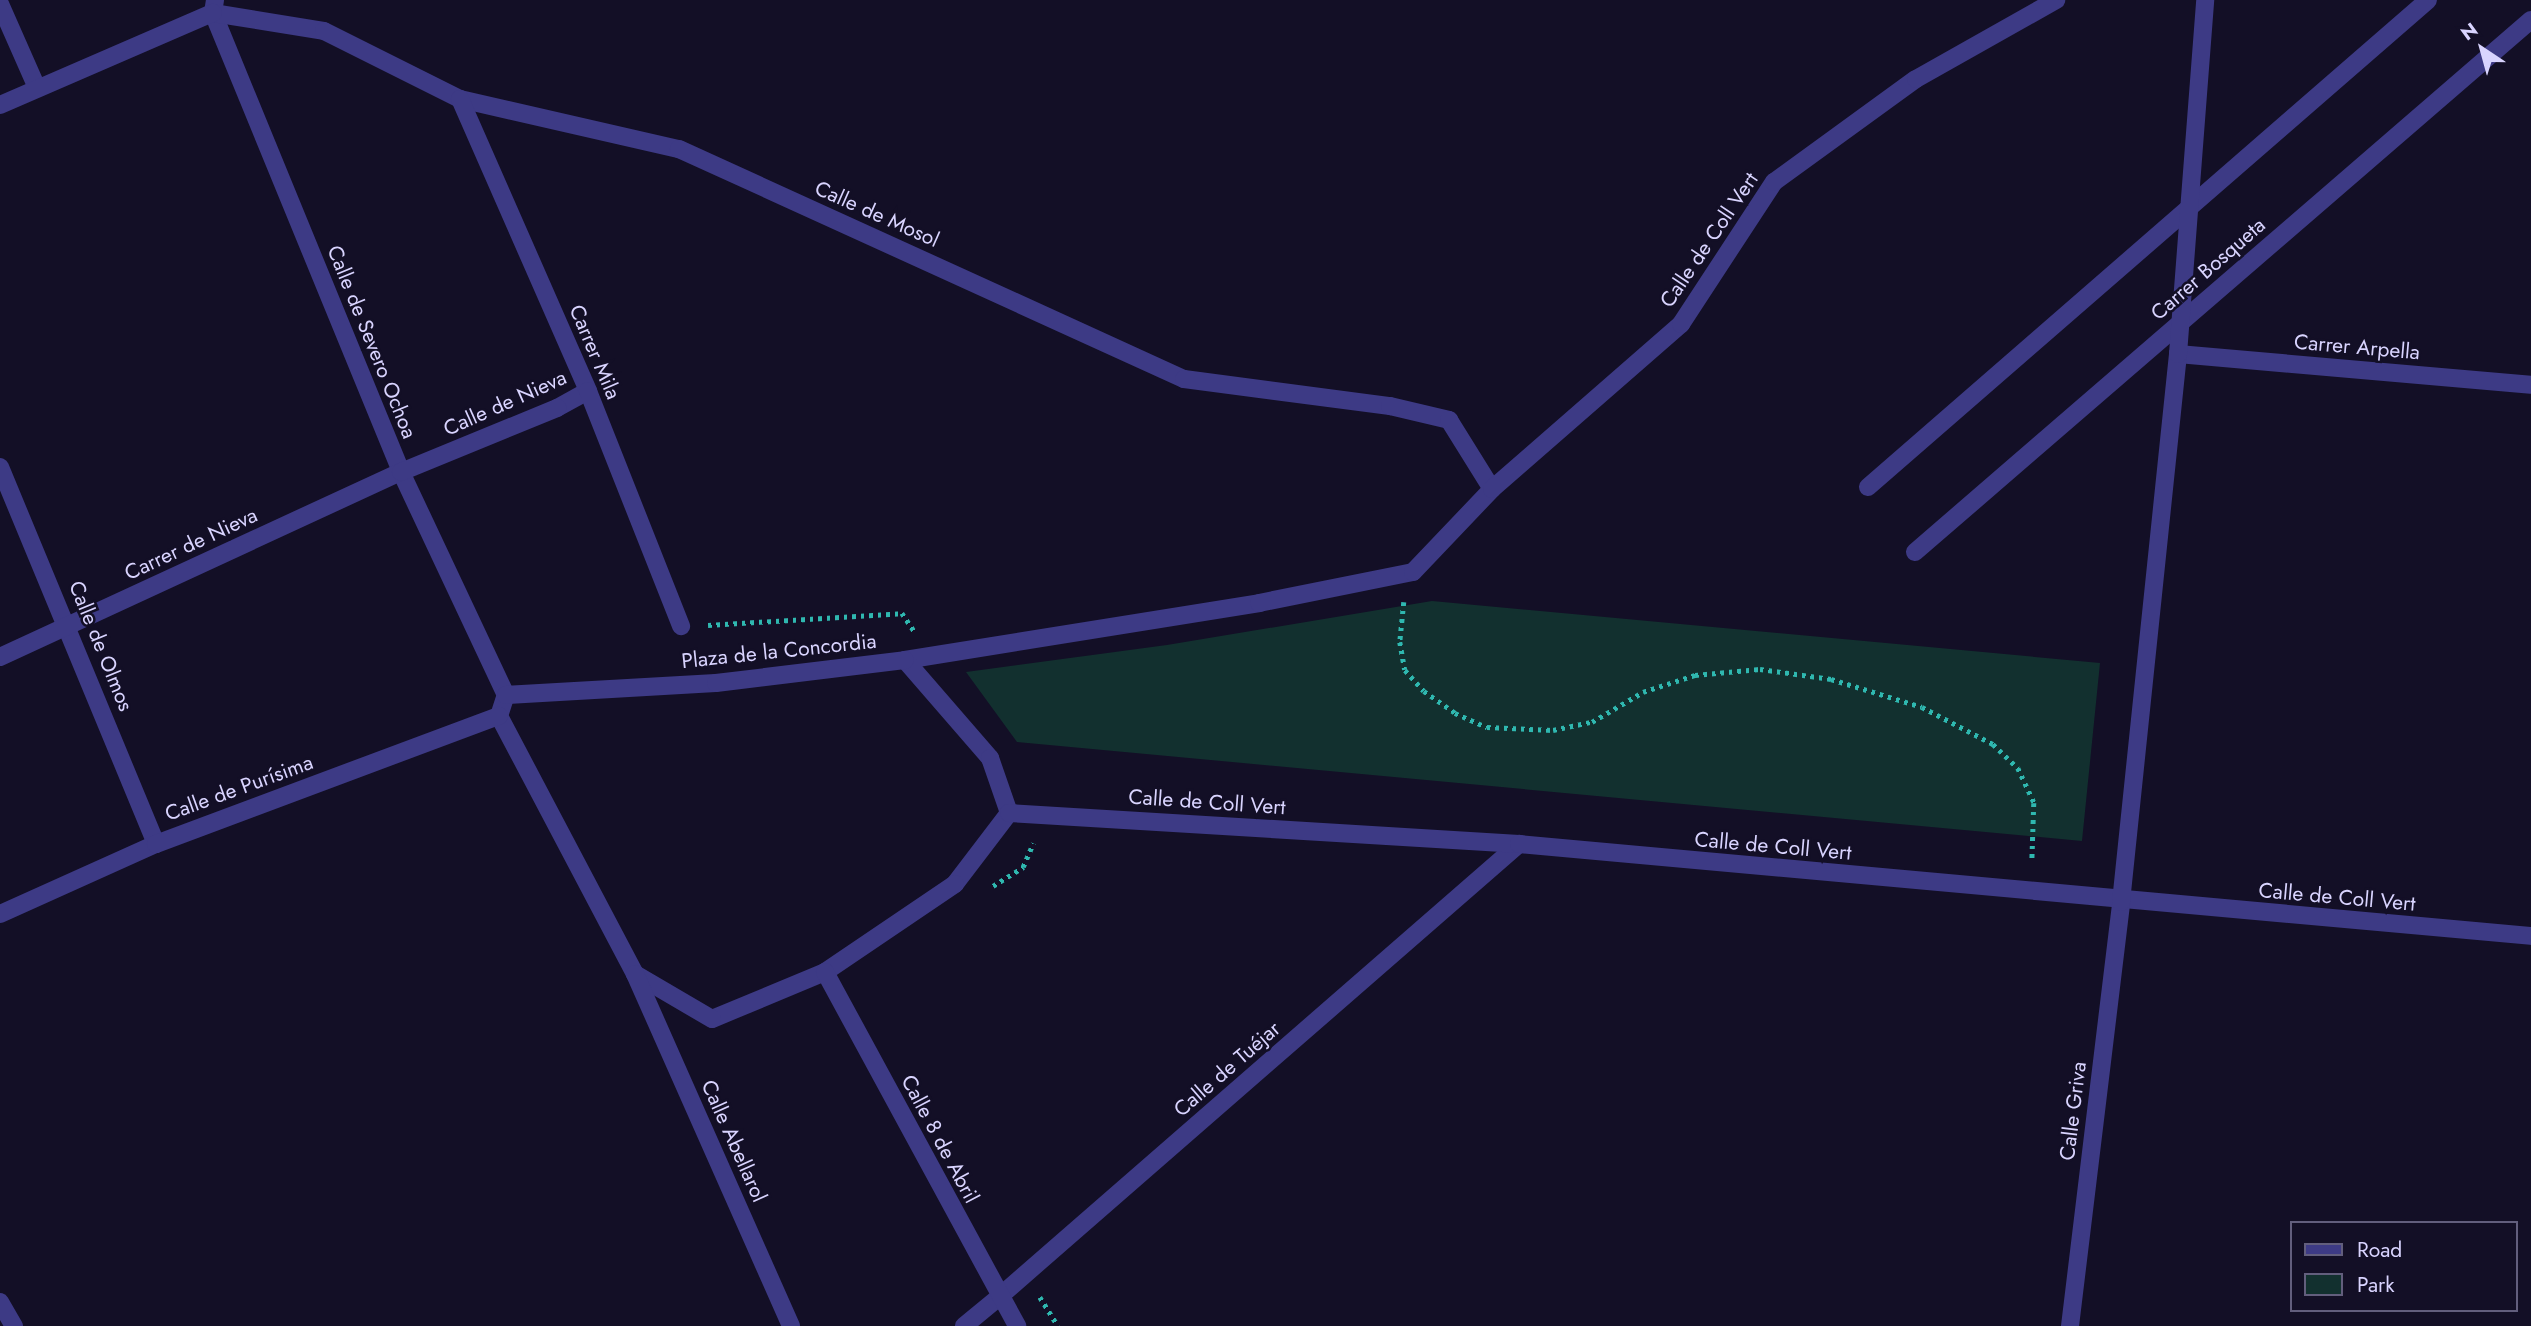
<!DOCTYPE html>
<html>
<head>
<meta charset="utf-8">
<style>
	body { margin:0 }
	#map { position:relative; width:2531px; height:1326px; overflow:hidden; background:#130f26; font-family:Jost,sans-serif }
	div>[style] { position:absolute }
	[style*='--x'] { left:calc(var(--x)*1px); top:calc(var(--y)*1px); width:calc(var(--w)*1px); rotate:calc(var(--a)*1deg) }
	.green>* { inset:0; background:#12302f }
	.path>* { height:4.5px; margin-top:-2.25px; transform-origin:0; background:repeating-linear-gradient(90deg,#2fb8b0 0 3.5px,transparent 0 8.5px) }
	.service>* { height:18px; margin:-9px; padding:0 9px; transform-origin:9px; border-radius:9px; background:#3d3a85 }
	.pedestrian>* { height:18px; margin:-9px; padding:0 9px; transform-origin:9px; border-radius:9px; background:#3d3a85 }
	.minor>* { height:18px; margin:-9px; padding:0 9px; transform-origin:9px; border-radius:9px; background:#3d3a85 }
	span { translate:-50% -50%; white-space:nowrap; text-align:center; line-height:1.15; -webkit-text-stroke:5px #130f26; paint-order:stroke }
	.street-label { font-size:21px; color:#d9d4ff }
	.legend { position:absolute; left:2290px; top:1221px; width:228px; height:91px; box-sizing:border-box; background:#130f26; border:2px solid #625e7d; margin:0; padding:9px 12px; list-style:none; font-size:21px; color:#d9d4ff }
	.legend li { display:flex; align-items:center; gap:14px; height:35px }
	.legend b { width:35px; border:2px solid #625e7d }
	.north { position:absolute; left:2447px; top:14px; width:70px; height:70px; -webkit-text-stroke:5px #130f26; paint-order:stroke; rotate:324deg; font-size:19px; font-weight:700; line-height:28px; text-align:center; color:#d9d4ff }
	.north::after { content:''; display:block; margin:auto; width:24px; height:32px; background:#d9d4ff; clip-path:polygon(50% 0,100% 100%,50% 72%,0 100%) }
</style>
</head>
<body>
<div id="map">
	<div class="green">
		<div style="clip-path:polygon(1432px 601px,2100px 663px,2082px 841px,1017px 742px,966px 672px,1167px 645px)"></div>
	</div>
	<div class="path">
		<div style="--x:1404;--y:602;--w:40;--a:95.7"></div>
		<div style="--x:1400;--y:642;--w:28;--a:80"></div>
		<div style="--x:1405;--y:670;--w:28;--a:48"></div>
		<div style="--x:1424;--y:691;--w:38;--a:35"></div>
		<div style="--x:1455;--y:713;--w:35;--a:24"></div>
		<div style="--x:1487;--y:727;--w:66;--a:2.6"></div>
		<div style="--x:1553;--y:730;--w:40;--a:-12"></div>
		<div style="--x:1592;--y:722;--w:59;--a:-30.5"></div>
		<div style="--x:1643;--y:692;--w:55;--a:-18.1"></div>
		<div style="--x:1695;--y:675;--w:65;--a:-5.3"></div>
		<div style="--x:1760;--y:669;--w:72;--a:8"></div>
		<div style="--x:1831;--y:679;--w:95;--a:17.1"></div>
		<div style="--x:1922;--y:707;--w:80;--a:27.5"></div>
		<div style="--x:1993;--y:744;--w:35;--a:44"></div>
		<div style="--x:2018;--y:768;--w:38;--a:65"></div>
		<div style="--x:2034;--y:803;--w:59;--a:91.9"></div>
		<div style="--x:708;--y:625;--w:194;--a:-3.5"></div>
		<div style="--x:902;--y:613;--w:22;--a:56"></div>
		<div style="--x:993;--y:886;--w:36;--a:-32"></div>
		<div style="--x:1023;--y:867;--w:26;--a:-67"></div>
		<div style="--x:1040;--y:1297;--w:34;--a:58"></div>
	</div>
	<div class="service">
		<div style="--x:999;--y:1297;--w:690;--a:-41.06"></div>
	</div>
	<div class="pedestrian">
		<div style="--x:557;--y:408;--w:35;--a:-29"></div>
		<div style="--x:964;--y:1326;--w:45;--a:-39.6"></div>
	</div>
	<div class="minor">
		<div style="--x:215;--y:0;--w:13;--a:99"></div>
		<div style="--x:213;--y:13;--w:496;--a:67.7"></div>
		<div style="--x:401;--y:472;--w:246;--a:64.8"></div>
		<div style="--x:0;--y:4;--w:92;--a:66.2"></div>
		<div style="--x:213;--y:13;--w:112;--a:9.2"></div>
		<div style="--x:324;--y:31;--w:152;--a:26.6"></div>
		<div style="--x:460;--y:99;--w:225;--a:12.9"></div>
		<div style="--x:679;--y:149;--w:555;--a:24.49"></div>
		<div style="--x:1184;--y:379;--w:208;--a:7.5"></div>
		<div style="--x:1390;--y:406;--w:61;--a:13.3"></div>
		<div style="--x:1449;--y:420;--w:81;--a:58.1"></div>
		<div style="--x:460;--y:99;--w:319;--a:66.3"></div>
		<div style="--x:588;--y:391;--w:253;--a:68.4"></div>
		<div style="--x:0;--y:105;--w:232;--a:-23.4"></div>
		<div style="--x:2178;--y:354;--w:354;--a:5"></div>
		<div style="--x:0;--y:467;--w:408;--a:67.5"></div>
		<div style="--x:1868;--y:487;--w:742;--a:-41.01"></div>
		<div style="--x:1915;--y:552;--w:814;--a:-40.82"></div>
		<div style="--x:0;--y:657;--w:442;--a:-24.8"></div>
		<div style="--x:401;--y:472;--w:169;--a:-22.3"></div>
		<div style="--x:905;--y:660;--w:359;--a:-9.1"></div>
		<div style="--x:1259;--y:603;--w:157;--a:-11.4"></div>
		<div style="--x:1413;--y:572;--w:115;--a:-46.4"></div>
		<div style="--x:1492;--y:489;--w:251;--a:-41.1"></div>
		<div style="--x:1681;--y:324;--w:170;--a:-56.8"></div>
		<div style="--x:1774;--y:182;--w:175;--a:-36"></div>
		<div style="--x:1916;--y:79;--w:161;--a:-29.4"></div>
		<div style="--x:905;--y:660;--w:130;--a:49.1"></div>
		<div style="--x:990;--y:758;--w:58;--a:70.9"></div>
		<div style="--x:1009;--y:813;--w:89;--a:127.3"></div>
		<div style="--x:955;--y:884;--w:157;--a:145.9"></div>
		<div style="--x:825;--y:972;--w:122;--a:157.4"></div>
		<div style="--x:712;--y:1019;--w:89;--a:-149.7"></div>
		<div style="--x:635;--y:974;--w:292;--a:-117.8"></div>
		<div style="--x:499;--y:716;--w:22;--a:-72"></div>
		<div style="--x:506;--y:695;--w:210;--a:-3.3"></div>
		<div style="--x:716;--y:683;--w:190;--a:-6.9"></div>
		<div style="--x:1009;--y:813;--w:511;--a:3.48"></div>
		<div style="--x:1519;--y:844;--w:1016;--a:5.19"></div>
		<div style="--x:0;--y:914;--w:171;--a:-24.2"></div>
		<div style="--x:156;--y:844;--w:366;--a:-20.5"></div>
		<div style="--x:825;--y:972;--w:403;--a:61.5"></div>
		<div style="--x:635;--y:974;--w:385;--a:66.1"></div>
		<div style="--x:0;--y:1302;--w:28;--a:60"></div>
		<div style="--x:2070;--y:1326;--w:427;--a:-83.1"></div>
		<div style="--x:2121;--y:902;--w:551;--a:-84.06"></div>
		<div style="--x:2178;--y:354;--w:355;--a:-85.6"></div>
	</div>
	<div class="street-label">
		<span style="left:877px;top:214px;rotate:24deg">Calle de Mosol</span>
		<span style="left:1709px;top:240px;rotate:-56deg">Calle de Coll Vert</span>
		<span style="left:2208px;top:269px;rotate:-41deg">Carrer Bosqueta</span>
		<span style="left:372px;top:342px;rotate:68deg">Calle de Severo Ochoa</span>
		<span style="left:2357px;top:347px;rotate:5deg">Carrer Arpella</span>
		<span style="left:595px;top:352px;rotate:67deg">Carrer Mila</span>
		<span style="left:505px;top:403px;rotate:-24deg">Calle de Nieva</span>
		<span style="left:191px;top:544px;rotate:-25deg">Carrer de Nieva</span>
		<span style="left:101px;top:646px;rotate:68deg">Calle de Olmos</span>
		<span style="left:779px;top:651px;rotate:-6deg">Plaza de la Concordia</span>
		<span style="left:239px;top:788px;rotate:-20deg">Calle de Purísima</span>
		<span style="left:1207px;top:802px;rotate:4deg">Calle de Coll Vert</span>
		<span style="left:1773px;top:846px;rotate:5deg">Calle de Coll Vert</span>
		<span style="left:2337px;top:897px;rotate:5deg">Calle de Coll Vert</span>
		<span style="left:1227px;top:1069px;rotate:-41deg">Calle de Tuéjar</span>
		<span style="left:2073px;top:1111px;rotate:-83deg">Calle Griva</span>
		<span style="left:940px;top:1139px;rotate:62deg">Calle 8 de Abril</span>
		<span style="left:734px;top:1141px;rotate:66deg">Calle Abellarol</span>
	</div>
	<ul class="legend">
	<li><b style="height:9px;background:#3d3a85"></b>Road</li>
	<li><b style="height:19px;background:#12302f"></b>Park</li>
	</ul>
	<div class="north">N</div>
</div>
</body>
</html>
